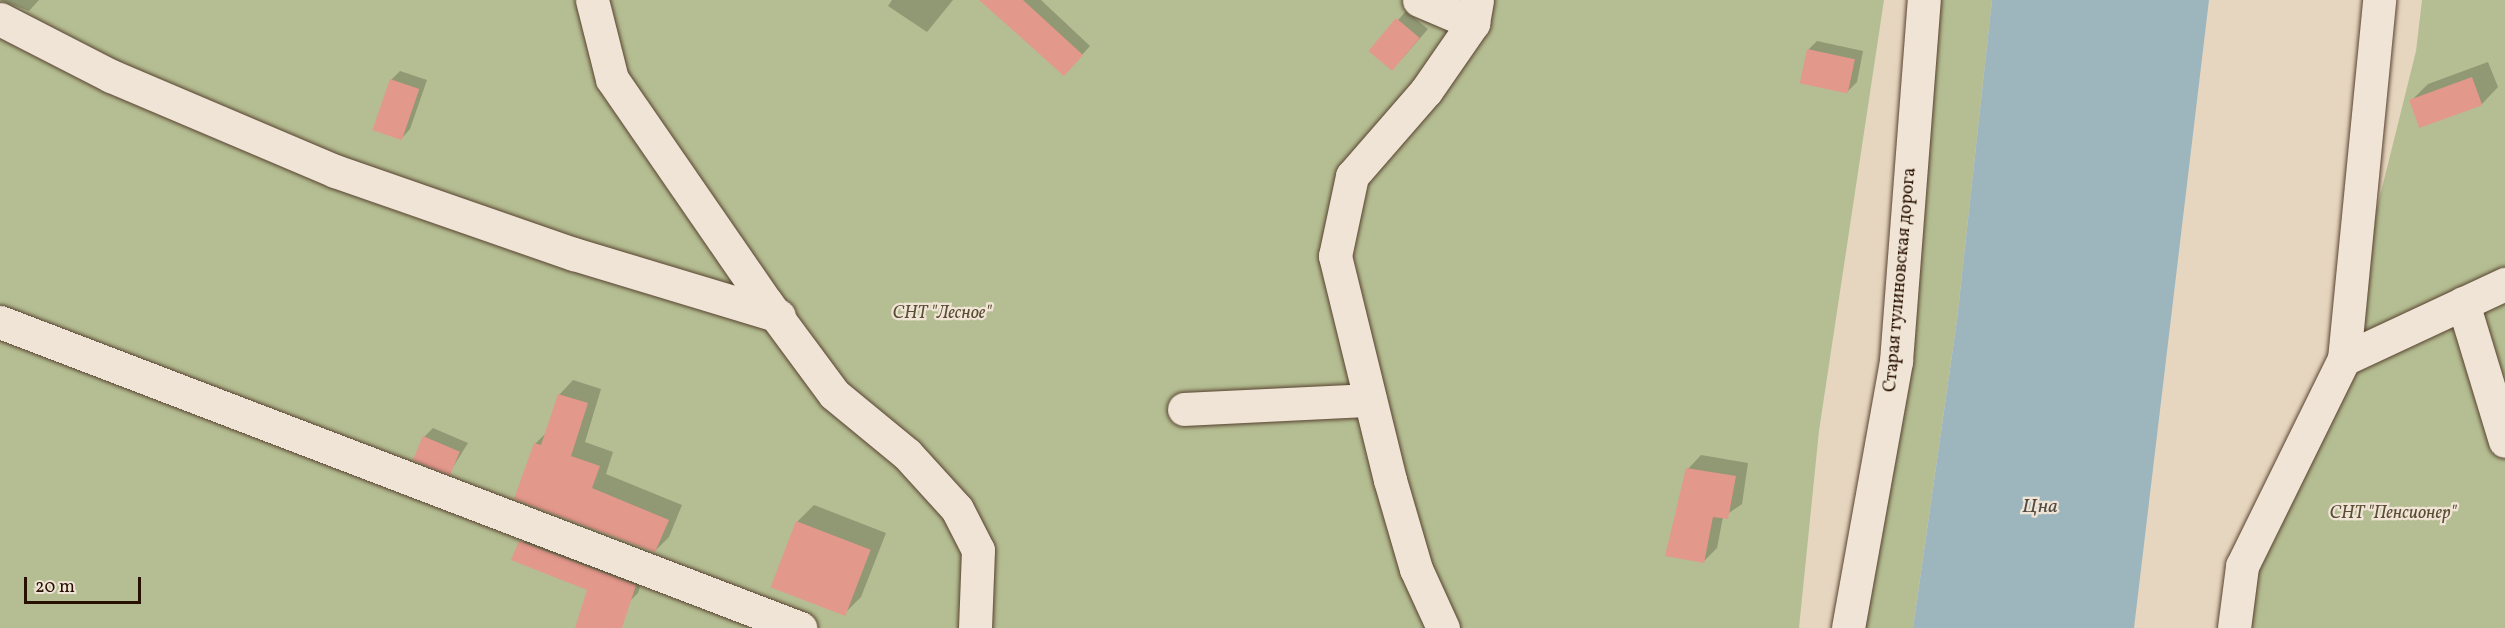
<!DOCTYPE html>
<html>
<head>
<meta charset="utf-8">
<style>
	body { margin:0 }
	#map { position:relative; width:2505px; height:628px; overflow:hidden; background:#e7d6bf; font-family:Vollkorn,serif }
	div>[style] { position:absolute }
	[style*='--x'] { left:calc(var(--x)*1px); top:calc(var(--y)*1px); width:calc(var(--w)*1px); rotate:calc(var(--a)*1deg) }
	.green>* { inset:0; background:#b5be92 }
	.water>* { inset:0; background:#9db6be }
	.shadow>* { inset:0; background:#0003 }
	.building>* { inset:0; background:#e3988c; transform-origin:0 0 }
	.roads { filter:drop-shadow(0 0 2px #584230) drop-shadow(0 0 2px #584230) }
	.minor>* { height:33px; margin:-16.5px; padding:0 16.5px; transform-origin:16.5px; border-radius:16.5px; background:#efe4d5 }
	span { translate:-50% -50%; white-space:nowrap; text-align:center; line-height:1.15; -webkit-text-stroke:4.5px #efe4d5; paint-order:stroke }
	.street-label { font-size:18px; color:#281000 }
	.park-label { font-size:18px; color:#594d33; font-style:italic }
	.water-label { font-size:20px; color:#514a42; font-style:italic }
	.scale { position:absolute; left:24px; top:577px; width:117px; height:27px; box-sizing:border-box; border:3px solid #281000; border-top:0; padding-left:8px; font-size:18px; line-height:21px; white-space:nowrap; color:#281000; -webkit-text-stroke:4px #efe4d5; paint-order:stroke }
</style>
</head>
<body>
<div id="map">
	<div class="green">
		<div style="clip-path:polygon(0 0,1884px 0,1819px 431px,1799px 628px,0 628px)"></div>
		<div style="clip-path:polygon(1923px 0,1992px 0,1957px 320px,1913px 628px,1853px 628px)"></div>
		<div style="clip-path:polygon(2422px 0,2505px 0,2505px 628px,2239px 628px,2316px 390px,2343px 345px,2416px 51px)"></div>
	</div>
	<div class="water">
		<div style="clip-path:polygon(1992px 0,2209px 0,2134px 628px,1913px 628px,1957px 320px)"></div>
	</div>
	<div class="shadow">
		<div style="clip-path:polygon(0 0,39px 0,29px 11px)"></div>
		<div style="clip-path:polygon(892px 0,953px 0,927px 32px,888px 6px)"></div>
		<div style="clip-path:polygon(1014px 0,1041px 0,1090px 46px,1073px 65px)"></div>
		<div style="clip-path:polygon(1406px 11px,1428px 29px,1401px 60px,1371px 51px)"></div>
		<div style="clip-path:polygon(1817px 41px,1863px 51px,1857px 82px,1848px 91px,1808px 50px)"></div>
		<div style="clip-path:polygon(2488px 62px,2498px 87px,2482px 104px,2411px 101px,2428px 84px)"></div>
		<div style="clip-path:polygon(400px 71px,427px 80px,410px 129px,402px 138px,391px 80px)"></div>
		<div style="clip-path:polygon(573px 380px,601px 389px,585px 442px,613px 452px,606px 474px,682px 505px,669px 537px,655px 551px,535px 444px,547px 432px,559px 395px)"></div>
		<div style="clip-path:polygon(433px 428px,468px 443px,450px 472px,424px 437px)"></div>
		<div style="clip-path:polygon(1701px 455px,1748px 463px,1742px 504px,1723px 517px,1717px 548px,1704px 561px,1688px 469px)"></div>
		<div style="clip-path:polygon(814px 505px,886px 533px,861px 597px,844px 614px,797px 522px)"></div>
		<div style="clip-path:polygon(529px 533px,643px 577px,638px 593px,630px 601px,513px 560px)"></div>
	</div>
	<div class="building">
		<div style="clip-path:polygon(979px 0,1023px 0,1083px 55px,1064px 76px)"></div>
		<div style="left:1396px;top:18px;width:31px;height:43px;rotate:40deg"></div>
		<div style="left:1807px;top:49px;width:49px;height:35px;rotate:12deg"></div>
		<div style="left:2472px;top:77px;width:30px;height:67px;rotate:70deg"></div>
		<div style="left:390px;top:79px;width:31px;height:54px;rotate:19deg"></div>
		<div style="clip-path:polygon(558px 394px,588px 403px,571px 456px,600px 466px,592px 488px,669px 520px,655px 552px,514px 499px,534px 443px,541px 445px)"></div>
		<div style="left:423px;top:436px;width:40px;height:26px;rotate:23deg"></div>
		<div style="clip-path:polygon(1686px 468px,1736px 476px,1728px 519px,1713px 517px,1704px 563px,1665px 556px)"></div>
		<div style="left:796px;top:521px;width:80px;height:71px;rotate:21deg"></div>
		<div style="clip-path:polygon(519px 541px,636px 585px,622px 628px,575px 628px,587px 590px,511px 560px)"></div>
	</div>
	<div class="roads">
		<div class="minor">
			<div style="--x:592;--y:0;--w:81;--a:75.8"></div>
			<div style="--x:612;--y:79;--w:271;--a:55.4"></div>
			<div style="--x:766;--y:302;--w:114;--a:53.5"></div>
			<div style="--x:834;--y:394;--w:94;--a:39.4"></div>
			<div style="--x:907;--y:454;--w:74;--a:47.7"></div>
			<div style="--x:957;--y:509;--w:46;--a:62.9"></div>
			<div style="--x:978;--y:550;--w:78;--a:92.2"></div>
			<div style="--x:1419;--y:0;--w:59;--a:23.1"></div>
			<div style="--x:0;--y:19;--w:125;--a:27.2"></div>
			<div style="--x:111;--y:76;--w:243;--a:23"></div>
			<div style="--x:335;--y:171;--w:253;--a:19.2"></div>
			<div style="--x:574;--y:254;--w:214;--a:16.8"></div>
			<div style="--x:2463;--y:303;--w:144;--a:73.1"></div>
			<div style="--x:0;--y:322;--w:857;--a:20.93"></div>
			<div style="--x:2344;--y:359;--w:361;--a:-84.4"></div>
			<div style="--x:1184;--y:409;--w:186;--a:-2.8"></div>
			<div style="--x:1443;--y:628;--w:65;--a:-114.6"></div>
			<div style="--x:1416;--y:569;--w:93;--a:-106.3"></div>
			<div style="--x:1390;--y:480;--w:231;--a:-103.8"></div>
			<div style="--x:1335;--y:256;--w:82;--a:-78"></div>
			<div style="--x:1352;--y:176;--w:113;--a:-49"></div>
			<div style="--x:1426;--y:91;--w:83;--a:-55.3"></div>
			<div style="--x:1473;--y:23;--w:23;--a:-80"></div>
			<div style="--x:1848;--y:628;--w:271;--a:-79.8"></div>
			<div style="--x:1896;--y:361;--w:362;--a:-85.6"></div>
			<div style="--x:2234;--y:628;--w:63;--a:-82.6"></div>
			<div style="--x:2242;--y:566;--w:231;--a:-63.8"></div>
			<div style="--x:2344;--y:359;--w:178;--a:-25"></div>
		</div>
	</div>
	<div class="street-label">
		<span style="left:1901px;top:280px;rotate:-85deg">Старая тулиновская дорога</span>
	</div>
	<div class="park-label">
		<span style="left:942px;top:314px">СНТ "Лесное"</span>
		<span style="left:2393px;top:514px">СНТ "Пенсионер"</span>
	</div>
	<div class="water-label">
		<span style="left:2040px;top:507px">Цна</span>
	</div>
	<div class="scale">20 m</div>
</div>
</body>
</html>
